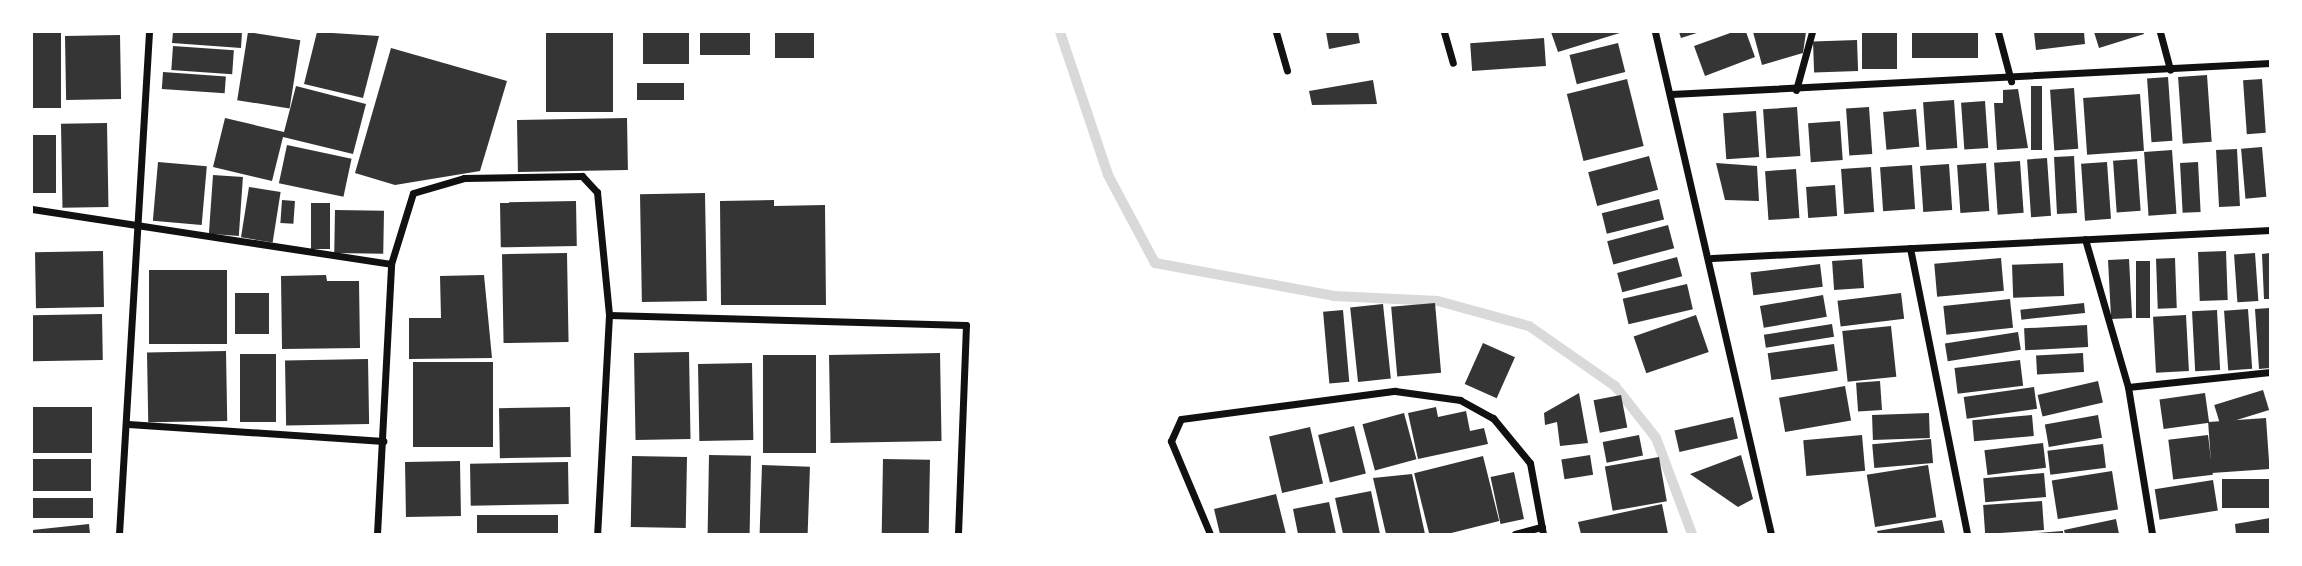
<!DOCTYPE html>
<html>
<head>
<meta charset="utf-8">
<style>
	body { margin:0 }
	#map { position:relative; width:2302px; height:566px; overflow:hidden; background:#fff; font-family:"Golos Text",sans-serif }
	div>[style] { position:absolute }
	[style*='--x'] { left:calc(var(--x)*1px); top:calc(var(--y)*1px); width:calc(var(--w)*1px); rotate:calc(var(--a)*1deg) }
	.stream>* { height:10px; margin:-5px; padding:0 5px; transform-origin:5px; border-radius:5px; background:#d9d9d9 }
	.building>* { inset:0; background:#353535; transform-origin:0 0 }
	.minor>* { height:7px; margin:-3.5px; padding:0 3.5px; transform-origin:3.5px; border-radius:3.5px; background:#111 }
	span { translate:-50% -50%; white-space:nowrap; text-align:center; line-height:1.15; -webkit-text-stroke:5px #fff; paint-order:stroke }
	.frame { position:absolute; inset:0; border:33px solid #fff; pointer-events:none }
</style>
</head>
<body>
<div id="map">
	<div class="stream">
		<div style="--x:1060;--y:32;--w:151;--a:71.4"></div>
		<div style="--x:1108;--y:175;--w:100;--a:61.9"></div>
		<div style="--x:1155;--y:263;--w:182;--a:10.4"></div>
		<div style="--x:1334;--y:296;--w:104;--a:2.8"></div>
		<div style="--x:1438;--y:301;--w:94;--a:15.4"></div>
		<div style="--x:1529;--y:326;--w:105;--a:34.9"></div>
		<div style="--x:1615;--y:386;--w:66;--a:51.7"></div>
		<div style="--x:1656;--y:438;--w:103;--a:69.4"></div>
	</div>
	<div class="building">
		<div style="left:32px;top:32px;width:29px;height:76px"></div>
		<div style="clip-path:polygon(173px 32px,242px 32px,241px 48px,172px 43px)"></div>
		<div style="left:248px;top:32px;width:53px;height:69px;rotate:9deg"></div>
		<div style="clip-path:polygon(317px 32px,379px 36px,363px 98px,304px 84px)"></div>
		<div style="left:546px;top:32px;width:67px;height:80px"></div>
		<div style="left:643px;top:32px;width:46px;height:32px"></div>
		<div style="left:700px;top:32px;width:50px;height:23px"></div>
		<div style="left:775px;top:32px;width:39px;height:26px"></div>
		<div style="clip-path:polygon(1326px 32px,1358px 32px,1360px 43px,1329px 49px)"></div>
		<div style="clip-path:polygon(1551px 32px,1623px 32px,1558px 52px)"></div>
		<div style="clip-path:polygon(1679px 32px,1700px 32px,1681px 38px)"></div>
		<div style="clip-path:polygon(1733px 32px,1746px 32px,1755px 57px,1705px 76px,1694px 46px)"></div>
		<div style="clip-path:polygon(1753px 32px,1806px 32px,1803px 53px,1762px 65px)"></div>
		<div style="left:1862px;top:32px;width:35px;height:37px"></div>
		<div style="left:1912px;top:32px;width:66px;height:26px"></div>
		<div style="clip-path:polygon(2034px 32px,2084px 32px,2085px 44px,2036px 50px)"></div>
		<div style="clip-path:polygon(2094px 32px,2143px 32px,2144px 34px,2099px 48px)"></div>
		<div style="left:120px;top:35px;width:64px;height:55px;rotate:89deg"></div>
		<div style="left:1544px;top:38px;width:28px;height:74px;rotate:86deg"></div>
		<div style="left:1857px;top:40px;width:31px;height:44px;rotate:88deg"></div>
		<div style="left:1618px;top:43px;width:30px;height:50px;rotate:76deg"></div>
		<div style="left:173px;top:46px;width:61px;height:24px;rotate:4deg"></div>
		<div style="clip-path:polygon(391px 48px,507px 81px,480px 171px,395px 185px,355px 173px)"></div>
		<div style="left:163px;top:72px;width:63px;height:17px;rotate:4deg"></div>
		<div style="left:2207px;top:75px;width:67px;height:29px;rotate:86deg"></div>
		<div style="left:2168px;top:77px;width:64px;height:21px;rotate:86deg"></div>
		<div style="left:1627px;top:79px;width:69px;height:62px;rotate:76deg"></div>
		<div style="left:2262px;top:79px;width:54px;height:19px;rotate:86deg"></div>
		<div style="clip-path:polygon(1373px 80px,1377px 104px,1312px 105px,1309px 91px)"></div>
		<div style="left:684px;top:83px;width:17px;height:47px;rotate:90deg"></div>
		<div style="clip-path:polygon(296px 86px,366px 104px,353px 154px,283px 137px,272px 181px,213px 167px,225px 118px,284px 132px)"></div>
		<div style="left:2031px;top:86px;width:11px;height:64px"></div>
		<div style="left:2074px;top:88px;width:61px;height:24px;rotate:86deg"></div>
		<div style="clip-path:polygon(2018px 89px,2028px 148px,1997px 150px,1994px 103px,2003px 103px,2003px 90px)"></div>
		<div style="left:2140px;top:94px;width:57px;height:57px;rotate:86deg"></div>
		<div style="left:1954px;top:100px;width:48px;height:31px;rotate:86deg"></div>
		<div style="left:1985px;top:101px;width:47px;height:24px;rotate:86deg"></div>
		<div style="left:1797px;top:107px;width:49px;height:34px;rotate:86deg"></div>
		<div style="left:1869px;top:107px;width:47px;height:23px;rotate:86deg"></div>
		<div style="left:1916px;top:109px;width:38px;height:33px;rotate:85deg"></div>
		<div style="left:1756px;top:111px;width:46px;height:33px;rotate:86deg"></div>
		<div style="left:627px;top:118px;width:52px;height:110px;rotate:89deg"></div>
		<div style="left:1840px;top:121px;width:39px;height:32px;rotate:86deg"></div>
		<div style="left:107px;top:123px;width:84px;height:46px;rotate:89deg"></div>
		<div style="left:56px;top:135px;width:58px;height:24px;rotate:90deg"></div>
		<div style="left:287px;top:145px;width:66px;height:39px;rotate:12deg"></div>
		<div style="left:2262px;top:147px;width:50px;height:21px;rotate:85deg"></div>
		<div style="left:2237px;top:149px;width:57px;height:21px;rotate:87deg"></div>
		<div style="left:2172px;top:150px;width:64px;height:28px;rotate:86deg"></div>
		<div style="left:1649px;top:156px;width:35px;height:63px;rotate:75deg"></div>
		<div style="left:2074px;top:156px;width:57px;height:20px;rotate:87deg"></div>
		<div style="left:2047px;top:158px;width:58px;height:20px;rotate:86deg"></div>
		<div style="left:2137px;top:159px;width:52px;height:24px;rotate:86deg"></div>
		<div style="left:2020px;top:161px;width:52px;height:26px;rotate:86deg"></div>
		<div style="left:158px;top:162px;width:49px;height:59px;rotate:5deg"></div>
		<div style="left:2107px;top:162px;width:57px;height:26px;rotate:86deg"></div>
		<div style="left:2198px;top:162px;width:50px;height:18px;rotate:87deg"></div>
		<div style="clip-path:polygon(1716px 163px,1757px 166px,1759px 201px,1725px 200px)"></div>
		<div style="left:1986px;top:163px;width:48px;height:29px;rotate:86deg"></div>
		<div style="left:1949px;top:164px;width:46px;height:29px;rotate:86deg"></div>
		<div style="left:1912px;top:165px;width:44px;height:32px;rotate:86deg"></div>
		<div style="left:1871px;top:167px;width:45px;height:30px;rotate:86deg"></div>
		<div style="left:1796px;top:169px;width:49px;height:31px;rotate:86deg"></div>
		<div style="left:213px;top:175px;width:30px;height:59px;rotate:4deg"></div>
		<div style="left:1835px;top:185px;width:31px;height:29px;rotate:86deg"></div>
		<div style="left:249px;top:187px;width:32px;height:51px;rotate:9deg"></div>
		<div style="left:705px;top:193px;width:108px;height:65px;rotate:89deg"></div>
		<div style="left:1659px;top:199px;width:21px;height:59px;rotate:76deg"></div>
		<div style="left:282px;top:200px;width:13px;height:23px;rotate:4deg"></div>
		<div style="clip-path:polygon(774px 200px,774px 206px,825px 205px,826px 305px,721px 305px,720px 201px)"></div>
		<div style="left:576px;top:201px;width:45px;height:76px;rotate:89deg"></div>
		<div style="left:311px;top:203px;width:19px;height:46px"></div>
		<div style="left:335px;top:210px;width:49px;height:43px;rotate:1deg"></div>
		<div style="left:1668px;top:225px;width:24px;height:63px;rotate:75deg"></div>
		<div style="left:103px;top:251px;width:56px;height:68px;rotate:89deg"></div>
		<div style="left:2226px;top:251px;width:49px;height:28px;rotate:88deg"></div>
		<div style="left:567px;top:253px;width:89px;height:65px;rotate:89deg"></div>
		<div style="left:2255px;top:253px;width:48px;height:21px;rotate:86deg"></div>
		<div style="clip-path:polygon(2270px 253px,2270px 299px,2264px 299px,2262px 254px)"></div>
		<div style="left:1677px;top:257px;width:20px;height:62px;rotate:75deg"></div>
		<div style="left:2001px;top:258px;width:33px;height:67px;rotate:85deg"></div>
		<div style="left:2175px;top:258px;width:50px;height:19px;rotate:88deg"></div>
		<div style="left:1862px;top:259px;width:29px;height:30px;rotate:86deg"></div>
		<div style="left:2129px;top:259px;width:59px;height:21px;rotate:87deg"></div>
		<div style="left:2136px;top:261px;width:14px;height:57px"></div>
		<div style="left:2063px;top:263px;width:33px;height:51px;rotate:88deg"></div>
		<div style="left:1820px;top:264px;width:23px;height:70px;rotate:83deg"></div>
		<div style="left:149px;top:270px;width:78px;height:74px"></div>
		<div style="clip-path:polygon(326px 275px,327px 281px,359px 281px,360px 348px,282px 349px,281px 276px)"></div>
		<div style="clip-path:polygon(484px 275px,492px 358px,409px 359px,409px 318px,441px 318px,440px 276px)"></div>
		<div style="left:1687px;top:284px;width:26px;height:66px;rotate:77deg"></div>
		<div style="left:269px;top:293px;width:41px;height:34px;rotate:90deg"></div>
		<div style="left:1901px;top:293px;width:26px;height:64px;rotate:83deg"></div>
		<div style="left:1823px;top:295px;width:22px;height:64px;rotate:80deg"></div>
		<div style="left:2010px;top:299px;width:29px;height:67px;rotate:84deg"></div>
		<div style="left:1435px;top:303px;width:70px;height:44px;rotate:85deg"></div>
		<div style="left:2084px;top:303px;width:10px;height:64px;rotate:84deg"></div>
		<div style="left:1383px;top:304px;width:75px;height:33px;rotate:84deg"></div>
		<div style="clip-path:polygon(2270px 308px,2270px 368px,2259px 369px,2255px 309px)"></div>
		<div style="left:2248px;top:309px;width:60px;height:24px;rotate:86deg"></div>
		<div style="left:1343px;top:310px;width:72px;height:20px;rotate:85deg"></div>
		<div style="left:2217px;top:310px;width:60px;height:25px;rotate:87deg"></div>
		<div style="left:102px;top:314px;width:46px;height:70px;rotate:89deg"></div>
		<div style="left:1696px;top:315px;width:39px;height:66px;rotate:71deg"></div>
		<div style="left:2186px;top:315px;width:56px;height:33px;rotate:87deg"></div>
		<div style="left:1832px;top:324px;width:13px;height:69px;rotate:81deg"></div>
		<div style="left:2087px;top:325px;width:22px;height:63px;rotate:87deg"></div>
		<div style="left:1891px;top:326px;width:51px;height:49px;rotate:84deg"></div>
		<div style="left:2018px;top:332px;width:18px;height:74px;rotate:81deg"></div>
		<div style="left:1483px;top:343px;width:35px;height:45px;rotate:24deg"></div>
		<div style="left:1834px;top:344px;width:27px;height:67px;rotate:82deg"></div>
		<div style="left:226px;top:351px;width:70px;height:79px;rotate:89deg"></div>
		<div style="left:689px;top:352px;width:87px;height:55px;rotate:89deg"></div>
		<div style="left:940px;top:353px;width:88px;height:111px;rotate:89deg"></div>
		<div style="left:2083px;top:353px;width:19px;height:47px;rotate:87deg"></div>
		<div style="left:240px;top:354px;width:36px;height:68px"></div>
		<div style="left:763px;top:355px;width:53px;height:98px"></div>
		<div style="left:368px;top:359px;width:65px;height:83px;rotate:89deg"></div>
		<div style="left:2020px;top:360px;width:26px;height:66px;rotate:83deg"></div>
		<div style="left:413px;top:362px;width:80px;height:85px"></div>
		<div style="left:752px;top:363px;width:77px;height:54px;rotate:89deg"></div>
		<div style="left:1880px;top:381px;width:29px;height:24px;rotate:86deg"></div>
		<div style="left:2098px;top:381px;width:22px;height:62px;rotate:77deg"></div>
		<div style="left:1845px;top:386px;width:35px;height:67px;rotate:80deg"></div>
		<div style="left:2034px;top:387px;width:22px;height:71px;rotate:82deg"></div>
		<div style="left:2263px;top:390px;width:21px;height:51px;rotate:73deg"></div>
		<div style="clip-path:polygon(1579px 393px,1588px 443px,1560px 446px,1557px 422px,1545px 425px,1544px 413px)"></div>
		<div style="left:2205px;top:393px;width:30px;height:46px;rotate:82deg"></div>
		<div style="left:1621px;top:395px;width:33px;height:28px;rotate:79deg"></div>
		<div style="left:32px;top:407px;width:60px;height:46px"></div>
		<div style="left:570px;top:407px;width:50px;height:71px;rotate:89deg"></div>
		<div style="clip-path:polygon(1436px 407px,1438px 417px,1466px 411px,1470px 431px,1484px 428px,1488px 444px,1418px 459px,1408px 413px)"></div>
		<div style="left:1404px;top:413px;width:48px;height:43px;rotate:75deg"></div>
		<div style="left:1929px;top:413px;width:25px;height:57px;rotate:88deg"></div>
		<div style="left:2032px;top:415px;width:21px;height:60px;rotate:85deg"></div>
		<div style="left:2098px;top:415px;width:23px;height:54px;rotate:80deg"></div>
		<div style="left:1733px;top:417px;width:22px;height:60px;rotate:77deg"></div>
		<div style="left:2266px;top:418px;width:51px;height:58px;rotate:86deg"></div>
		<div style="left:1354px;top:426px;width:49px;height:37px;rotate:76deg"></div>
		<div style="left:1310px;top:427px;width:58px;height:42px;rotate:77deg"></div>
		<div style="left:1639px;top:435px;width:21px;height:37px;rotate:79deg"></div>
		<div style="left:1862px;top:435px;width:36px;height:59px;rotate:85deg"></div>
		<div style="left:2208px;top:435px;width:40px;height:40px;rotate:83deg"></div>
		<div style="left:1931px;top:439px;width:24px;height:59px;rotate:85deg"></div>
		<div style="left:2043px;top:443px;width:25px;height:59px;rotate:83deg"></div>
		<div style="left:2103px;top:444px;width:24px;height:56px;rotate:83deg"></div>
		<div style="left:709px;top:455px;width:42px;height:79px;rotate:1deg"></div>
		<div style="left:1590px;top:455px;width:20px;height:29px;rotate:81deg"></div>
		<div style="clip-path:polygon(1741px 455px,1753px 499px,1738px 507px,1690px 474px)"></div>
		<div style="left:632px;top:456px;width:55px;height:71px;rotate:1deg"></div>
		<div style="left:1483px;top:456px;width:67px;height:71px;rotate:76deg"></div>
		<div style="left:1659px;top:457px;width:45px;height:55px;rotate:80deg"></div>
		<div style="left:91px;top:459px;width:32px;height:59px;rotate:90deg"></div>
		<div style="left:883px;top:459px;width:47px;height:75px;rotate:1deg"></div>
		<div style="left:460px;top:461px;width:55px;height:55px;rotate:89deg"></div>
		<div style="left:568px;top:462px;width:42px;height:98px;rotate:89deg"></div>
		<div style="left:762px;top:465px;width:48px;height:69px;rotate:2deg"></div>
		<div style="left:1928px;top:465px;width:53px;height:62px;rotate:81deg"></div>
		<div style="left:2112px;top:471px;width:39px;height:61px;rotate:81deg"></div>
		<div style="left:1514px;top:472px;width:48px;height:24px;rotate:78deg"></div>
		<div style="left:2044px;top:473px;width:24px;height:61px;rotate:85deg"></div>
		<div style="clip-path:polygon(1412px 474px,1425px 534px,1386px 534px,1373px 478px)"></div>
		<div style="left:2270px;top:479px;width:29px;height:48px;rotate:90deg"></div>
		<div style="left:2213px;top:480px;width:31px;height:59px;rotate:81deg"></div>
		<div style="clip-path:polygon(1371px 491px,1380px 534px,1343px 534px,1335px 498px)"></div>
		<div style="clip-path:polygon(1276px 494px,1286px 534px,1220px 534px,1214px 509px)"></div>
		<div style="left:32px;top:498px;width:61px;height:20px"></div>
		<div style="left:2042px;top:501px;width:29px;height:59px;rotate:86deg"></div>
		<div style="clip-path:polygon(1329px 502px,1336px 534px,1298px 534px,1293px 509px)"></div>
		<div style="clip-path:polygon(1662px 504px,1668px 534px,1581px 534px,1578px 522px)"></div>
		<div style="left:477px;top:515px;width:81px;height:19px"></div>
		<div style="clip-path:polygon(2270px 518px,2270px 534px,2236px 534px,2235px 524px)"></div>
		<div style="clip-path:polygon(2116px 519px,2119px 534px,2065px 534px,2064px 530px)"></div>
		<div style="clip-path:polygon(1942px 520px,1945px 534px,1878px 534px,1877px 531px)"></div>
		<div style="left:89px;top:524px;width:10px;height:57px;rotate:84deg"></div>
		<div style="clip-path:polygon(2063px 531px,2063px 534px,2037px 534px,2037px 533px)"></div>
	</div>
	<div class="minor">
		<div style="--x:1276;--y:32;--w:40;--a:74"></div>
		<div style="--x:1444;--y:32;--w:32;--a:74"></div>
		<div style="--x:1655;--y:32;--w:515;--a:76.99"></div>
		<div style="--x:1998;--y:32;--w:51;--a:75.1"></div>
		<div style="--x:2160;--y:32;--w:39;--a:75"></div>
		<div style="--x:1796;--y:90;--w:60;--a:-74.6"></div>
		<div style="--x:1671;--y:94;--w:600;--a:-2.96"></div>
		<div style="--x:32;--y:209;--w:363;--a:8.7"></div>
		<div style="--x:2085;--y:239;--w:154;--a:73.8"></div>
		<div style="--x:2128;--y:387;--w:149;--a:80.7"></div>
		<div style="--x:1910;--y:248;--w:292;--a:78.7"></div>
		<div style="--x:1712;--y:258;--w:559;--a:-2.87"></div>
		<div style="--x:609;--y:315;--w:357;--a:1.6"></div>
		<div style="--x:966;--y:325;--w:209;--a:92.2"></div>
		<div style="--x:2128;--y:387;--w:143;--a:-6"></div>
		<div style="--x:128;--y:424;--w:256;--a:3.8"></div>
		<div style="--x:119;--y:534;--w:503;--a:-86.58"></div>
		<div style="--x:377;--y:534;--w:270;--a:-87"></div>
		<div style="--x:391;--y:264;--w:74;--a:-72.8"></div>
		<div style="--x:413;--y:193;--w:53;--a:-16.4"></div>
		<div style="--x:464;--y:178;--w:118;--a:-1"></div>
		<div style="--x:582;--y:176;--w:22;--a:47"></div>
		<div style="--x:597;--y:192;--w:124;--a:84.4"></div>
		<div style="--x:609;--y:315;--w:219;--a:93.1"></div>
		<div style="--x:1210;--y:534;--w:101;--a:-112.8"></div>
		<div style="--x:1171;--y:441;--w:24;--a:-66"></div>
		<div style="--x:1181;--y:419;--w:216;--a:-7.5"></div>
		<div style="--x:1395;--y:391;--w:66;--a:7.9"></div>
		<div style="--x:1460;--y:400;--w:38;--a:29"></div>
		<div style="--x:1493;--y:418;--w:58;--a:50.6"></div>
		<div style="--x:1530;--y:463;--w:72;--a:79.6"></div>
		<div style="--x:1515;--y:534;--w:28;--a:-15"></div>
	</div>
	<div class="frame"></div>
</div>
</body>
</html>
